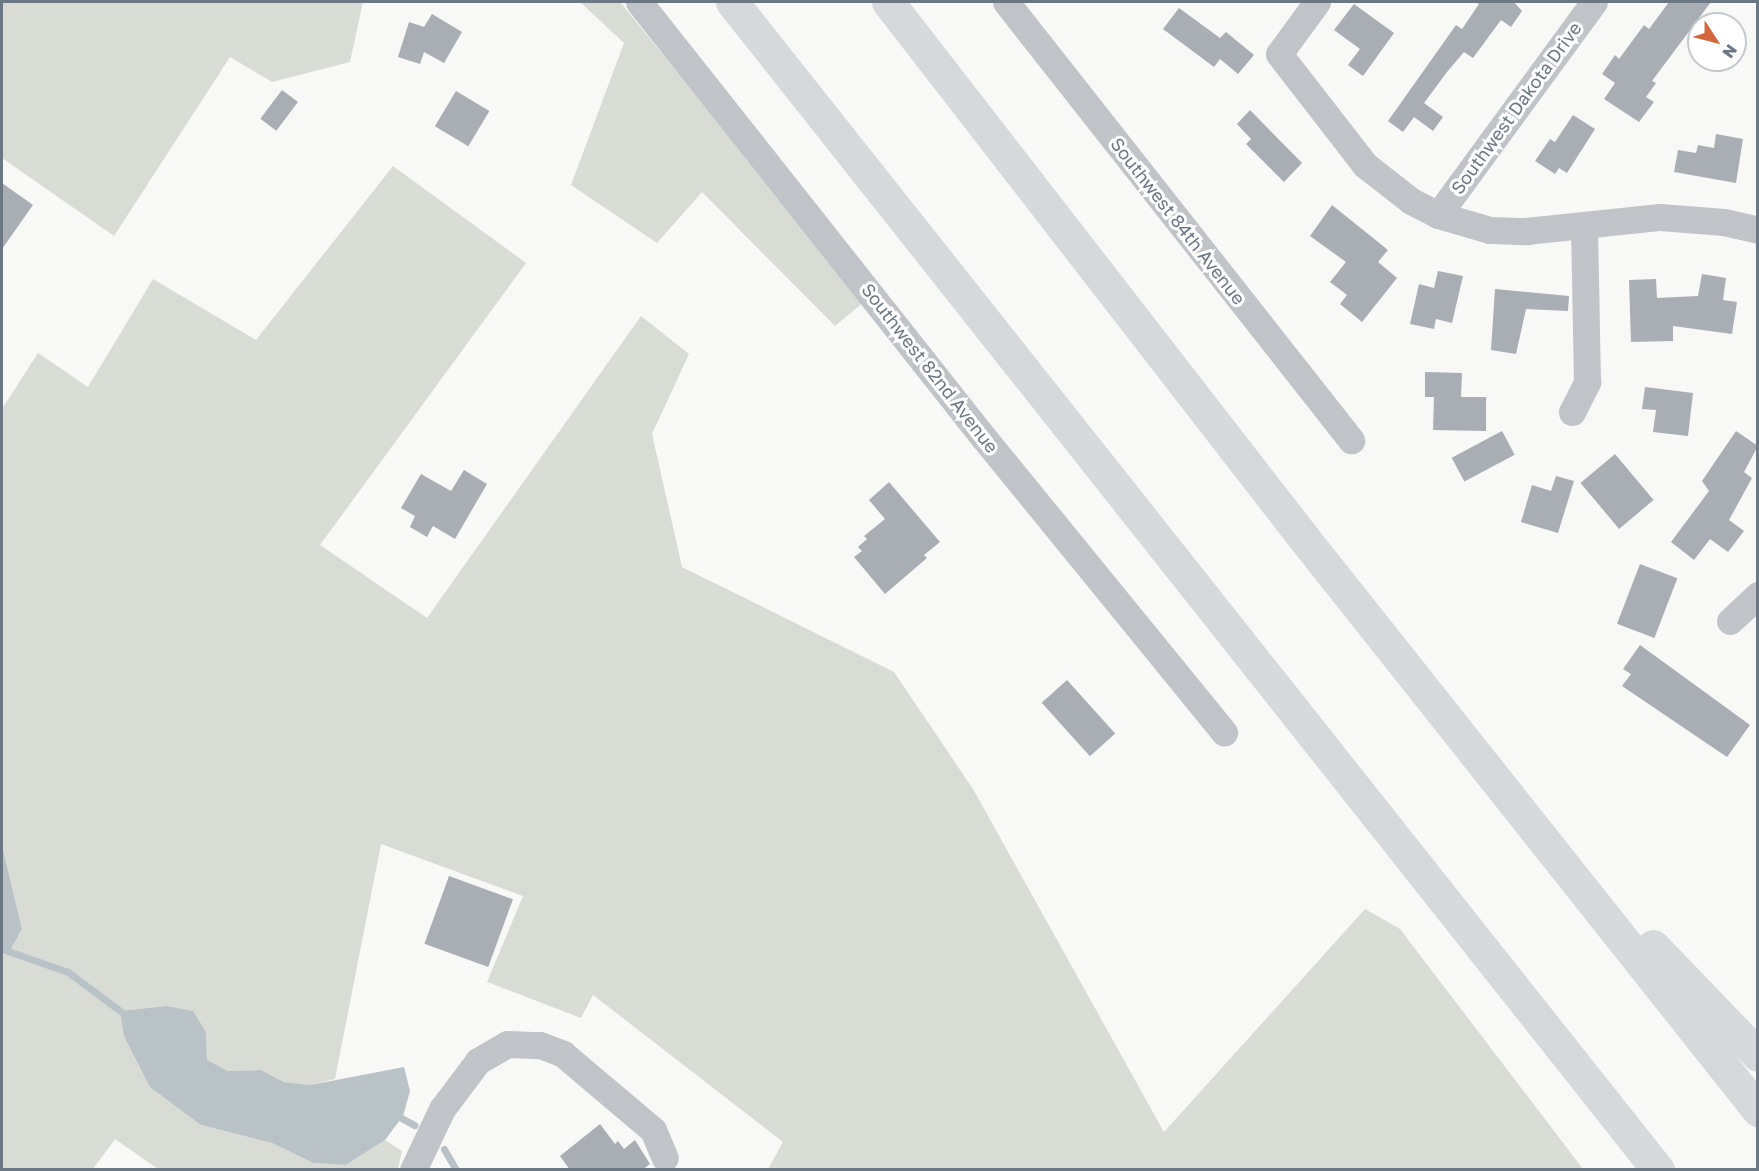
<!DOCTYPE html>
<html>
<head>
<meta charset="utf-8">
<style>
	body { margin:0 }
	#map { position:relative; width:1759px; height:1171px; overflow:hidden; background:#f8f8f6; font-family:"Golos Text",sans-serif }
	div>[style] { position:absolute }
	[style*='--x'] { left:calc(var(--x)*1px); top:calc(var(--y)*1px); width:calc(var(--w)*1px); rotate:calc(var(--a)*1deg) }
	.green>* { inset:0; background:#d8dcd5 }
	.water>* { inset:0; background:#b9c3c7 }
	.stream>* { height:7px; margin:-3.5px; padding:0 3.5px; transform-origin:3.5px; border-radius:3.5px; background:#b9c3c7 }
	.building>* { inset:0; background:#a8aeb4; transform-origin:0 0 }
	.minor>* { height:27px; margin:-13.5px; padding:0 13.5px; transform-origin:13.5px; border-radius:13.5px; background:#c0c3c7 }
	.highway>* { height:33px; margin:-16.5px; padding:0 16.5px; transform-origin:16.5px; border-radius:16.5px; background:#d5d9dc }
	span { translate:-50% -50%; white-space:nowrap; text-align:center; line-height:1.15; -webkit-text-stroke:6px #fff; paint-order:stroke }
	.street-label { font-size:18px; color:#6a7784 }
	.frame { position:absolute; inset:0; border:3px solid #6a7784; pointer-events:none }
	.north { position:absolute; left:1687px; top:12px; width:60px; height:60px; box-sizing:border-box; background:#fff; border:2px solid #c3c9ce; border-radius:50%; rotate:126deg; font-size:16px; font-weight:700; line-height:24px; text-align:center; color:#6a7784 }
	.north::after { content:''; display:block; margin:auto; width:21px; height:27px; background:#d3673b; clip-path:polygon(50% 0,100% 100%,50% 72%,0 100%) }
</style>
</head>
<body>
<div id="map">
	<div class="green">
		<div style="clip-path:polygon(2px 2px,363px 2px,350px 62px,272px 82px,230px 57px,114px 236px,2px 158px)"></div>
		<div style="clip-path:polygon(580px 2px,620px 2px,865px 301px,835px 326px,702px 192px,657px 243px,571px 185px,624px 43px)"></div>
		<div style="clip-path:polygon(393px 166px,526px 263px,320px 545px,427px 618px,641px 316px,689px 354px,652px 434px,682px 567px,894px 672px,973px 789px,1164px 1132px,1365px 909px,1400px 929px,1583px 1169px,768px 1169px,783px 1142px,593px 995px,581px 1018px,487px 982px,523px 896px,381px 844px,335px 1079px,310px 1085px,284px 1082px,261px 1070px,228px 1071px,207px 1060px,206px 1032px,166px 1006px,121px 1011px,201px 1125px,272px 1143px,313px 1163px,346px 1165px,385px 1140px,402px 1151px,398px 1169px,158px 1169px,115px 1139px,93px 1169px,2px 1169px,2px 952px,11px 949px,22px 929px,2px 845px,2px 409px,38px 353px,88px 387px,153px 279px,256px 340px)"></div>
	</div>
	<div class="water">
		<div style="clip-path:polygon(2px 845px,22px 929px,11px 949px,2px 952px)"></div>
		<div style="clip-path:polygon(166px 1006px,193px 1011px,206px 1032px,207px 1060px,228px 1071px,261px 1070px,284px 1082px,310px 1085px,404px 1067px,410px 1091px,403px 1116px,385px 1140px,346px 1165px,313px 1163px,272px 1143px,201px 1125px,150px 1087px,124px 1036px,120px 1011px)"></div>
	</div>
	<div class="stream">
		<div style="--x:2;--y:949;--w:70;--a:19.2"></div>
		<div style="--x:68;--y:972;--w:74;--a:36.7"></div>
		<div style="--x:396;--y:1115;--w:21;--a:29"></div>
		<div style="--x:444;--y:1149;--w:24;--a:60"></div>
	</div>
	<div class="building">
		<div style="clip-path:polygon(1475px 2px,1514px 2px,1522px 11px,1511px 27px,1501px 20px,1473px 58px,1464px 52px,1447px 72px,1424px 103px,1443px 117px,1433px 131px,1414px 117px,1403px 132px,1388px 121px,1456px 25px,1462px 29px,1479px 4px)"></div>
		<div style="clip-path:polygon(1669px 2px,1711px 2px,1652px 81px,1656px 83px,1646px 97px,1654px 102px,1639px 122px,1604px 99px,1615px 83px,1602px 74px,1615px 55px,1619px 59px,1644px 25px,1649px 29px)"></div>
		<div style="clip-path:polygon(1354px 4px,1394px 33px,1363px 76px,1348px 65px,1360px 49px,1334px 30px)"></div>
		<div style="clip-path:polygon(1179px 8px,1220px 38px,1226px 32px,1254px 55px,1238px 74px,1220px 59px,1214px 67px,1163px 29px)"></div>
		<div style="clip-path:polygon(432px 14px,462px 32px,444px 63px,424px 52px,420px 64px,398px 57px,409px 22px,424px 27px)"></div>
		<div style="left:282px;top:90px;width:20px;height:36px;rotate:37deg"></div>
		<div style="left:456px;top:91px;width:39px;height:41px;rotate:31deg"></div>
		<div style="clip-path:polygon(1250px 110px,1302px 163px,1284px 182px,1246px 144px,1251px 139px,1237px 124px)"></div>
		<div style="clip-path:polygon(1573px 115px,1595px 129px,1567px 173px,1559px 168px,1555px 174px,1535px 161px,1550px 139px,1555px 142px)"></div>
		<div style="clip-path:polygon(1716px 134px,1743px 139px,1736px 183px,1674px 172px,1678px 150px,1696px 153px,1698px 145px,1714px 148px)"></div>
		<div style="clip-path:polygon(2px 183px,33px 205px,2px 249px)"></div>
		<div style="clip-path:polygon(1332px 205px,1388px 250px,1378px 262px,1397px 278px,1362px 322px,1340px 304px,1347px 295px,1330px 282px,1346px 262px,1310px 236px)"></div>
		<div style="clip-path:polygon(1438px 271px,1463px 276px,1452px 323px,1436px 319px,1434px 329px,1410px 324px,1419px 284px,1434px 288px)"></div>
		<div style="clip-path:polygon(1702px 274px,1726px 278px,1723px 300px,1737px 302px,1732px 334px,1673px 326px,1673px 341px,1631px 342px,1629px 280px,1656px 279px,1657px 298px,1698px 296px)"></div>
		<div style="clip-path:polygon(1495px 289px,1569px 296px,1568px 311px,1526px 309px,1516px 354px,1491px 350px)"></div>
		<div style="clip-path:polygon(1425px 372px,1462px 373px,1461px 397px,1486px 397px,1486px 431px,1433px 430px,1434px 397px,1425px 397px)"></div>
		<div style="clip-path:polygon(1645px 387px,1693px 393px,1688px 436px,1653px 432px,1656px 410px,1642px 409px)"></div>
		<div style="left:1502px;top:431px;width:27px;height:57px;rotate:62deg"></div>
		<div style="clip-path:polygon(1736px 431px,1758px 446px,1744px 472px,1752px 478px,1729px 520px,1744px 531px,1728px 552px,1710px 539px,1694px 560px,1671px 542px,1709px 491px,1702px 481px)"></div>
		<div style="left:1615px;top:454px;width:60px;height:45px;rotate:50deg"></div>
		<div style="clip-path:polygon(464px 470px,487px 484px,455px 539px,433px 526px,427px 537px,410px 527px,415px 516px,401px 508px,421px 474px,451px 491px)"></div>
		<div style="clip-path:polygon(1556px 476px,1574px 481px,1558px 533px,1521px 522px,1532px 485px,1551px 491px)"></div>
		<div style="clip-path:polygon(889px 482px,940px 542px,924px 555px,927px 558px,885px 594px,854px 557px,862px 551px,858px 547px,867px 539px,864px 536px,885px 519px,869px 500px)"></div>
		<div style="left:1640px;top:564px;width:40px;height:64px;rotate:21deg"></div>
		<div style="clip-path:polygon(1640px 645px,1750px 725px,1727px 757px,1622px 686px,1631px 674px,1623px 669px)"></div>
		<div style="left:1067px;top:680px;width:72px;height:34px;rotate:48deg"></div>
		<div style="left:449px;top:876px;width:68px;height:72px;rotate:20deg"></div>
		<div style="clip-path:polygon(600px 1124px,615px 1144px,618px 1141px,624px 1149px,635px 1140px,650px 1164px,642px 1170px,570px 1170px,560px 1156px)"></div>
	</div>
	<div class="minor">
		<div style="--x:639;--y:2;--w:556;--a:51.65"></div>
		<div style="--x:984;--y:438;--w:380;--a:50.8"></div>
		<div style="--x:1006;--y:2;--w:558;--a:51.77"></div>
		<div style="--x:1317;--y:2;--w:64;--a:126.2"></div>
		<div style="--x:1279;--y:54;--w:140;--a:52.2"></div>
		<div style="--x:1365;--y:165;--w:58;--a:38"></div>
		<div style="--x:1411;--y:201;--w:30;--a:27"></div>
		<div style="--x:1438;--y:215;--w:54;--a:16.1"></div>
		<div style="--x:1490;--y:230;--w:36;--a:2"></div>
		<div style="--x:1526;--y:231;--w:135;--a:-6"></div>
		<div style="--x:1660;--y:217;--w:64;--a:4.5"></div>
		<div style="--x:1724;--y:222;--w:35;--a:13"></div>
		<div style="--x:1438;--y:215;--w:264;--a:-53.8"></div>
		<div style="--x:1572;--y:412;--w:34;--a:-63"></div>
		<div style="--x:1587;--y:382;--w:157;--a:-91.1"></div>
		<div style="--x:1730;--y:621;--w:38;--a:-43"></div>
		<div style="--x:413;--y:1170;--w:68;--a:-64.6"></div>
		<div style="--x:442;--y:1109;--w:60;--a:-53.1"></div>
		<div style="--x:478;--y:1061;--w:34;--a:-30"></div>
		<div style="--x:507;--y:1044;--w:33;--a:2"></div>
		<div style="--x:540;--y:1045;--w:25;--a:21"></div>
		<div style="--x:563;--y:1054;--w:118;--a:40.2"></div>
		<div style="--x:653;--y:1130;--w:30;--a:67"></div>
	</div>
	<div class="highway">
		<div style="--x:732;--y:2;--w:1491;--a:51.59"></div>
		<div style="--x:888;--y:2;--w:677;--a:52.2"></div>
		<div style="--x:1303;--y:537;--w:732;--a:51.55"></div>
		<div style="--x:1653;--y:946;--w:151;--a:46.1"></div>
	</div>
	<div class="street-label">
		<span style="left:1516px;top:108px;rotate:-54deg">Southwest Dakota Drive</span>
		<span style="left:1178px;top:221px;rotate:52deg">Southwest 84th Avenue</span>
		<span style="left:930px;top:368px;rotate:52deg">Southwest 82nd Avenue</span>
	</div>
	<div class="frame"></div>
	<div class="north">N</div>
</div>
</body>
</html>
